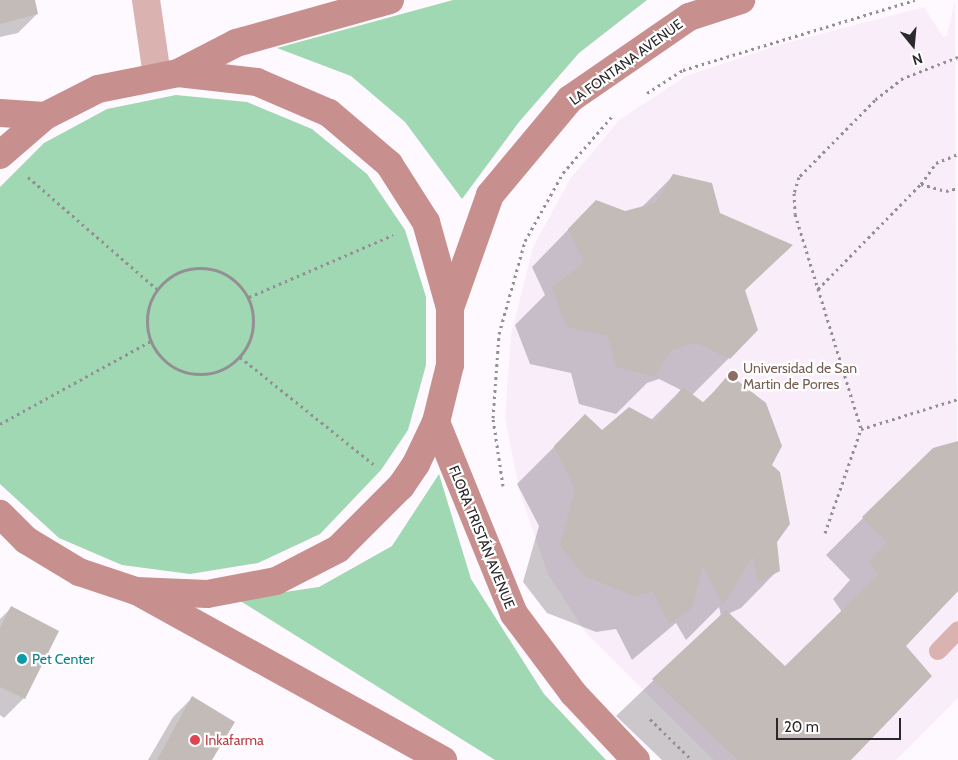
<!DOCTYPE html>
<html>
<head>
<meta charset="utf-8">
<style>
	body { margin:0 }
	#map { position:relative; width:958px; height:760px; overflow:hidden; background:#fef9fe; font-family:Cabin,sans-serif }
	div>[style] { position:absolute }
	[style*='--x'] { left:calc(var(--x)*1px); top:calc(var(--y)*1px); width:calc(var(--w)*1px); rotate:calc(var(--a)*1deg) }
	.built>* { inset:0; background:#f9edfa }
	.green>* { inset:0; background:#a0d8b3 }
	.shadow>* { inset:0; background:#0003 }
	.building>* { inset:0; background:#c3bbb8 }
	.path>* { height:3px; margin-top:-1.5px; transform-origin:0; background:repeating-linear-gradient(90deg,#938f93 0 2.5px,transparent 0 6.5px) }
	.path>.ring { margin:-1.5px; padding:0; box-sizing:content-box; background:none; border:3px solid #938f93; border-radius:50% }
	.lane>* { height:18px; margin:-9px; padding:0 9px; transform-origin:9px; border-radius:9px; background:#dab3b1 }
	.street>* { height:28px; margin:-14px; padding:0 14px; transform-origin:14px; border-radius:14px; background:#dab3b1 }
	.secondary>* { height:28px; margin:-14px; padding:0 14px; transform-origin:14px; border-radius:14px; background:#c78f8d }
	.dots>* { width:14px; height:14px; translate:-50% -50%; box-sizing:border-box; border:2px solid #fff; border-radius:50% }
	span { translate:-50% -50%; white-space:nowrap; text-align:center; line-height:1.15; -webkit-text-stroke:4.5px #fff; paint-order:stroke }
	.street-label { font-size:14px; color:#2b292b }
	.education-label { font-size:14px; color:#785e54 }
	.left { translate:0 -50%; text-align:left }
	.culture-label { font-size:14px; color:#0d838f }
	.health-label { font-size:14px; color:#be3a42 }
	.north { position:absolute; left:888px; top:20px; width:50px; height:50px; -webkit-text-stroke:4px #fff; paint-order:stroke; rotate:163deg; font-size:14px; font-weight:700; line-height:20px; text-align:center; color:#2b292b }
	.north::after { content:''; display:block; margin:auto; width:18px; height:22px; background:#2b292b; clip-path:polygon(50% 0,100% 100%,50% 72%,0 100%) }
	.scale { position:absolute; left:776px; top:718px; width:125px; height:22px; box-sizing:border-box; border:2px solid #2b292b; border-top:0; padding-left:6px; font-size:15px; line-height:18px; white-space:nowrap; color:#2b292b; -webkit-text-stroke:4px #fff; paint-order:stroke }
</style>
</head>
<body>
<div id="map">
	<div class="built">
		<div style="clip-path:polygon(955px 0,958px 698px,896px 760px,714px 760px,586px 633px,548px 574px,520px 493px,505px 418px,511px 335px,533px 247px,570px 179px,619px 120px,686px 76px,782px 44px,924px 7px,943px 37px,947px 36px)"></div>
	</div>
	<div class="green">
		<div style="clip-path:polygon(453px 0,647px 0,579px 53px,519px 122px,462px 199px,405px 122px,351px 76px,277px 48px)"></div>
		<div style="clip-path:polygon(176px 95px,247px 102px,312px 129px,367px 174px,405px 230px,426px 297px,426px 365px,408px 430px,381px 470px,320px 534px,258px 563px,190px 574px,122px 565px,59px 538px,0 484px,0 187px,44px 143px,107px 109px)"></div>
		<div style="clip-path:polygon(439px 474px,471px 579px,544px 694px,606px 760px,495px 760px,237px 599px,319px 587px,392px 546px)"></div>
	</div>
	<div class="shadow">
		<div style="clip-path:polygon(0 0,34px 0,37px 14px,18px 33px,0 37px)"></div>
		<div style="clip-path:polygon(674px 175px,719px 214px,791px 245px,744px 291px,757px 330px,692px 395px,702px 403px,730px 376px,771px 465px,778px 570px,741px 608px,728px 614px,785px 667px,842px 612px,833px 599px,850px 580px,826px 555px,863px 518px,958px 442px,958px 591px,904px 646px,849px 760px,662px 760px,616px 716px,721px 616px,719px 607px,686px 640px,676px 623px,632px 660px,616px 629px,596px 632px,547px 613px,523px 582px,539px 526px,517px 484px,585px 416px,602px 432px,651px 420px,681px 390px,659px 379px,647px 383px,616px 414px,579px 404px,571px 373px,530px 364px,515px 325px,545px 295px,532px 267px,596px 201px,625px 212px,641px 208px)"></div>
		<div style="clip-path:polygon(11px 608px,57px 631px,24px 698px,4px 718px,0 715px,0 619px)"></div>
		<div style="clip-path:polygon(192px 698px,211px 760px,148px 760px,173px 717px)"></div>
	</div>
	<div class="building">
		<div style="clip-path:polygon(0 0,35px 0,38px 14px,0 24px)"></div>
		<div style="clip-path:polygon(673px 174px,712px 183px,720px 213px,793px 245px,745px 290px,758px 330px,730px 359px,696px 343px,672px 350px,654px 377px,616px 367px,608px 336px,566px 327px,552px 287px,584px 262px,568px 229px,596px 200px,625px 211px,655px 203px)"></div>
		<div style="clip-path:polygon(729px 374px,766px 403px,782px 446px,772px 465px,780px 472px,790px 524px,777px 542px,780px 571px,758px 582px,753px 557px,723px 605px,703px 566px,692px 608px,669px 624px,653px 592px,634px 596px,584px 576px,560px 545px,575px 489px,554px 446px,585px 414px,602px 430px,629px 407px,655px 421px,683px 387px,704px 403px)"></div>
		<div style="clip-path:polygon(958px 441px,958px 591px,906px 646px,932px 676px,851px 760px,738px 760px,652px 679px,726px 610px,785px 666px,878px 575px,869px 562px,886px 542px,862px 517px,933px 448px)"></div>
		<div style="clip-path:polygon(11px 606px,59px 631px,25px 699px,0 687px,0 628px)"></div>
		<div style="clip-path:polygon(192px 696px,235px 722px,212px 760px,157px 760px)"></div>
	</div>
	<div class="path">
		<div style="--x:958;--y:57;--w:59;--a:159.1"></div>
		<div style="--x:903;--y:78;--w:36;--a:142"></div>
		<div style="--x:875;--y:100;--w:108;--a:134.6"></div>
		<div style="--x:799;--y:177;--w:17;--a:107"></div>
		<div style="--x:794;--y:193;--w:21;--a:87"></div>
		<div style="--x:795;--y:214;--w:225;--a:72.9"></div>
		<div style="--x:861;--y:429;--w:102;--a:-17.2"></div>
		<div style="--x:647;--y:93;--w:43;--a:-32.6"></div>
		<div style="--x:683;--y:70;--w:242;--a:-16.8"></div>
		<div style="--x:28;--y:177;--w:171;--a:41"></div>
		<div style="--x:921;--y:184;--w:26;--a:16"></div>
		<div style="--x:946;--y:191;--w:12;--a:-14"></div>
		<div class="ring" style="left:147px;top:268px;width:103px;height:103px"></div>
		<div style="--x:818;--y:289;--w:147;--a:-45.6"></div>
		<div style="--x:921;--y:184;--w:26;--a:-54"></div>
		<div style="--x:936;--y:163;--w:24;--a:-22"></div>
		<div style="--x:249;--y:297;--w:157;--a:-23.3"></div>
		<div style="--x:240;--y:357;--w:171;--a:38.8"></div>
		<div style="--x:0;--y:424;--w:172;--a:-28.8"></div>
		<div style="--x:503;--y:486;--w:69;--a:-98.4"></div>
		<div style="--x:493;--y:418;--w:84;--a:-85.9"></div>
		<div style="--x:499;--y:334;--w:97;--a:-74.4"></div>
		<div style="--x:525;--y:241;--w:78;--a:-60.8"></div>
		<div style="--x:563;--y:173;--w:77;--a:-49.2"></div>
		<div style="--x:825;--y:533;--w:110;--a:-70.9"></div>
		<div style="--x:650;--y:719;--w:59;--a:44.3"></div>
	</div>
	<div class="lane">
		<div style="--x:938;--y:651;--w:29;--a:-46"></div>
	</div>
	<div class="street">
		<div style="--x:146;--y:0;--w:76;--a:81.7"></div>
	</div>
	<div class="secondary">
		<div style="--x:178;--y:73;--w:65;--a:-27.3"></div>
		<div style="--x:236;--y:43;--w:160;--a:-15.6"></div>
		<div style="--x:0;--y:113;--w:45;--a:3.8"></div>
		<div style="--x:0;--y:155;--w:60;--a:-40.9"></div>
		<div style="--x:45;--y:116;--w:59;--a:-27"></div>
		<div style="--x:98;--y:89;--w:82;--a:-11.3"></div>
		<div style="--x:178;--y:73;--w:80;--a:6.5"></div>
		<div style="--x:257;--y:82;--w:78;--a:23.3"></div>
		<div style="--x:329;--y:113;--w:79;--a:40.4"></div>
		<div style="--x:389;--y:164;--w:69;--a:57.5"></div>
		<div style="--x:426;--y:222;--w:89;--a:74.4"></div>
		<div style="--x:450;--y:308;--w:57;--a:90"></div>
		<div style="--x:450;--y:365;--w:59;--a:103.8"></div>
		<div style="--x:436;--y:422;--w:47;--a:115.5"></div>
		<div style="--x:416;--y:464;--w:27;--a:124"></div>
		<div style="--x:401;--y:486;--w:89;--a:135"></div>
		<div style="--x:338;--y:549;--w:70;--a:152.7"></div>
		<div style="--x:276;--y:581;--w:70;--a:169.3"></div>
		<div style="--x:207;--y:594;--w:71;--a:-177.6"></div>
		<div style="--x:136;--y:591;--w:60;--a:-161.6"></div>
		<div style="--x:79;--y:572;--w:62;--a:-148.9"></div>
		<div style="--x:26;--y:540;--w:37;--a:-135"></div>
		<div style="--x:450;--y:308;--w:120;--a:-70.5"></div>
		<div style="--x:490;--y:195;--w:125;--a:-50.2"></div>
		<div style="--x:570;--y:99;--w:145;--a:-34.6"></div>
		<div style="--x:689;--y:17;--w:55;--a:-18.1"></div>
		<div style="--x:436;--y:422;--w:207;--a:67.9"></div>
		<div style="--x:514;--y:614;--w:99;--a:53.2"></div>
		<div style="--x:573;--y:693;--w:92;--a:46.8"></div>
		<div style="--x:142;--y:594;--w:344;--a:28.9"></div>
	</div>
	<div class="dots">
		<div style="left:733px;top:376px;background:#8d6e63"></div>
		<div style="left:22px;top:659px;background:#0f9aa8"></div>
		<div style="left:195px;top:740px;background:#e0444e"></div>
	</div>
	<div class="street-label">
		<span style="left:626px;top:62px;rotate:-36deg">LA FONTANA AVENUE</span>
		<span style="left:482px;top:537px;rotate:68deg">FLORA TRISTÁN AVENUE</span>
	</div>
	<div class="education-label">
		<span class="left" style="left:743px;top:376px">Universidad de San<br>Martin de Porres</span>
	</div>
	<div class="culture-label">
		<span class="left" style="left:32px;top:659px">Pet Center</span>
	</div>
	<div class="health-label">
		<span class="left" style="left:205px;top:740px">Inkafarma</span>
	</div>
	<div class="north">N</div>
	<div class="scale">20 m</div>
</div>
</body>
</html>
